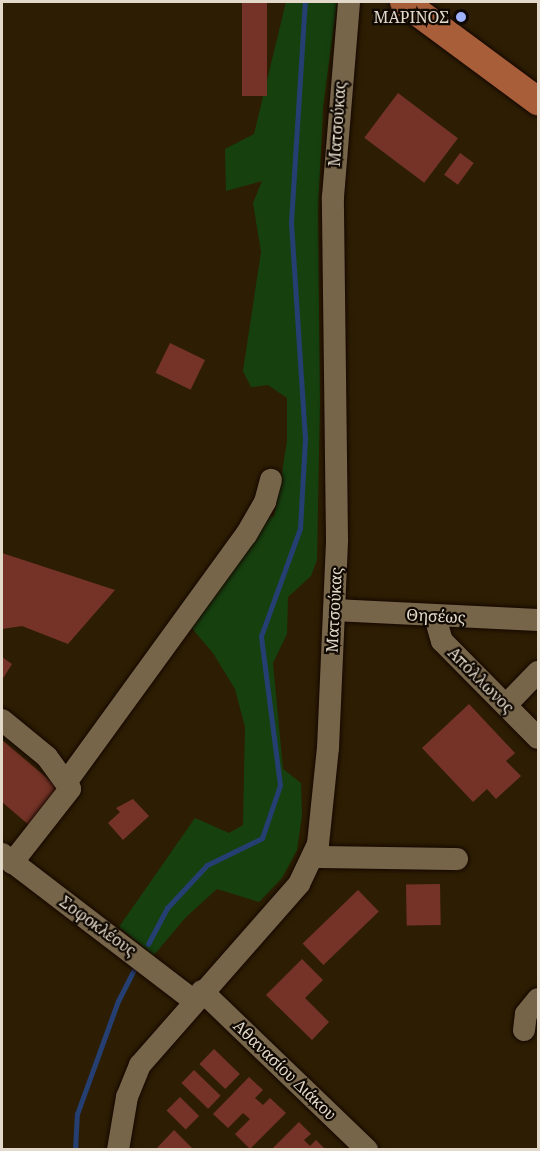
<!DOCTYPE html>
<html>
<head>
<meta charset="utf-8">
<style>
	body { margin:0 }
	#map { position:relative; width:540px; height:1151px; overflow:hidden; background:#2d1e03; font-family:"Noto Serif",serif }
	div>[style] { position:absolute }
	[style*='--x'] { left:calc(var(--x)*1px); top:calc(var(--y)*1px); width:calc(var(--w)*1px); rotate:calc(var(--a)*1deg) }
	.green>* { inset:0; background:#16410f }
	.stream>* { height:5px; margin:-2.5px; padding:0 2.5px; transform-origin:2.5px; border-radius:2.5px; background:#253f73 }
	.building>* { inset:0; background:#743326; transform-origin:0 0 }
	.roads { filter:drop-shadow(0 0 2px #150700) drop-shadow(0 0 2px #150700) }
	.minor>* { height:22px; margin:-11px; padding:0 11px; transform-origin:11px; border-radius:11px; background:#77654a }
	.major>* { height:28px; margin:-14px; padding:0 14px; transform-origin:14px; border-radius:14px; background:#a85e39 }
	.dots>* { width:16px; height:16px; translate:-50% -50%; box-sizing:border-box; border:3px solid #100902; border-radius:50% }
	span { translate:-50% -50%; white-space:nowrap; text-align:center; line-height:1.15; -webkit-text-stroke:4.5px #100902; paint-order:stroke }
	.poi-label { font-size:16px; color:#e3d9ca }
	.right { translate:-100% -50%; text-align:right }
	.street-label { font-size:16px; color:#e3d9ca }
	.frame { position:absolute; inset:0; border:3px solid #e3d9ca; pointer-events:none }
</style>
</head>
<body>
<div id="map">
	<div class="green">
		<div style="clip-path:polygon(286px 2px,337px 2px,323px 107px,318px 212px,320px 402px,317px 560px,311px 576px,288px 597px,287px 634px,273px 663px,283px 769px,301px 783px,302px 815px,297px 850px,282px 878px,259px 902px,217px 889px,186px 917px,154px 955px,119px 927px,195px 818px,229px 833px,243px 825px,245px 727px,235px 689px,213px 653px,189px 625px,261px 521px,274px 516px,279px 492px,287px 441px,287px 398px,268px 385px,251px 387px,243px 371px,261px 252px,253px 203px,262px 181px,226px 191px,225px 149px,254px 134px)"></div>
	</div>
	<div class="stream">
		<div style="--x:148;--y:944;--w:41;--a:-62.2"></div>
		<div style="--x:167;--y:908;--w:59;--a:-47.1"></div>
		<div style="--x:207;--y:865;--w:61;--a:-26.1"></div>
		<div style="--x:262;--y:838;--w:56;--a:-71.2"></div>
		<div style="--x:280;--y:785;--w:150;--a:-97.3"></div>
		<div style="--x:261;--y:636;--w:115;--a:-70.1"></div>
		<div style="--x:300;--y:528;--w:89;--a:-86.8"></div>
		<div style="--x:305;--y:439;--w:217;--a:-93.7"></div>
		<div style="--x:291;--y:222;--w:220;--a:-86.4"></div>
		<div style="--x:75;--y:1150;--w:36;--a:-87"></div>
		<div style="--x:77;--y:1114;--w:120;--a:-70.1"></div>
		<div style="--x:118;--y:1001;--w:34;--a:-63"></div>
	</div>
	<div class="building">
		<div style="left:242px;top:2px;width:25px;height:94px"></div>
		<div style="left:398px;top:93px;width:75px;height:56px;rotate:37deg"></div>
		<div style="left:460px;top:153px;width:17px;height:27px;rotate:36deg"></div>
		<div style="left:170px;top:343px;width:39px;height:33px;rotate:26deg"></div>
		<div style="clip-path:polygon(2px 553px,115px 590px,68px 644px,22px 626px,2px 629px)"></div>
		<div style="clip-path:polygon(2px 657px,12px 664px,2px 680px)"></div>
		<div style="clip-path:polygon(469px 704px,515px 753px,506px 761px,521px 776px,496px 799px,487px 789px,473px 802px,422px 748px)"></div>
		<div style="clip-path:polygon(2px 740px,60px 789px,30px 826px,2px 802px)"></div>
		<div style="clip-path:polygon(133px 799px,149px 816px,123px 840px,108px 823px,120px 812px,116px 808px)"></div>
		<div style="left:440px;top:884px;width:41px;height:34px;rotate:89deg"></div>
		<div style="left:358px;top:890px;width:30px;height:77px;rotate:46deg"></div>
		<div style="clip-path:polygon(302px 959px,323px 980px,305px 998px,329px 1022px,312px 1040px,266px 995px)"></div>
		<div style="left:214px;top:1049px;width:36px;height:21px;rotate:44deg"></div>
		<div style="left:194px;top:1070px;width:37px;height:18px;rotate:44deg"></div>
		<div style="clip-path:polygon(249px 1077px,263px 1090px,255px 1098px,263px 1105px,270px 1098px,286px 1113px,250px 1149px,235px 1134px,250px 1119px,243px 1113px,228px 1128px,213px 1114px)"></div>
		<div style="left:180px;top:1097px;width:27px;height:19px;rotate:45deg"></div>
		<div style="clip-path:polygon(299px 1122px,311px 1134px,304px 1140px,310px 1146px,316px 1140px,326px 1150px,271px 1150px)"></div>
		<div style="clip-path:polygon(174px 1130px,194px 1150px,155px 1150px)"></div>
	</div>
	<div class="roads">
		<div class="minor">
			<div style="--x:334;--y:610;--w:204;--a:2.8"></div>
			<div style="--x:435;--y:617;--w:25;--a:74"></div>
			<div style="--x:442;--y:641;--w:136;--a:45.3"></div>
			<div style="--x:506;--y:705;--w:46;--a:-45.9"></div>
			<div style="--x:2;--y:720;--w:58;--a:39.4"></div>
			<div style="--x:47;--y:757;--w:39;--a:54"></div>
			<div style="--x:70;--y:789;--w:94;--a:128.1"></div>
			<div style="--x:67;--y:781;--w:304;--a:-54"></div>
			<div style="--x:246;--y:535;--w:38;--a:-60"></div>
			<div style="--x:265;--y:502;--w:23;--a:-75"></div>
			<div style="--x:2;--y:854;--w:242;--a:37.4"></div>
			<div style="--x:315;--y:857;--w:142;--a:0.8"></div>
			<div style="--x:202;--y:991;--w:229;--a:43.9"></div>
			<div style="--x:524;--y:1030;--w:16;--a:-83"></div>
			<div style="--x:526;--y:1014;--w:19;--a:-51"></div>
			<div style="--x:118;--y:1150;--w:54;--a:-80.4"></div>
			<div style="--x:127;--y:1097;--w:35;--a:-68"></div>
			<div style="--x:140;--y:1065;--w:241;--a:-48.7"></div>
			<div style="--x:299;--y:884;--w:44;--a:-64.6"></div>
			<div style="--x:318;--y:844;--w:97;--a:-84.1"></div>
			<div style="--x:328;--y:748;--w:209;--a:-87.5"></div>
			<div style="--x:337;--y:539;--w:342;--a:-90.7"></div>
			<div style="--x:333;--y:197;--w:196;--a:-85.3"></div>
		</div>
		<div class="major">
			<div style="--x:404;--y:2;--w:167;--a:36.5"></div>
		</div>
	</div>
	<div class="dots">
		<div style="left:461px;top:17px;background:#a0b3fd"></div>
	</div>
	<div class="poi-label">
		<span class="right" style="left:449px;top:17px">ΜΑΡΙΝΟΣ</span>
	</div>
	<div class="street-label">
		<span style="left:337px;top:124px;rotate:-86deg">Ματσούκας</span>
		<span style="left:334px;top:610px;rotate:-87deg">Ματσούκας</span>
		<span style="left:436px;top:616px;rotate:3deg">Θησέως</span>
		<span style="left:481px;top:680px;rotate:45deg">Απόλλωνος</span>
		<span style="left:98px;top:926px;rotate:36deg">Σοφοκλέους</span>
		<span style="left:285px;top:1070px;rotate:44deg">Αθανασίου Διάκου</span>
	</div>
	<div class="frame"></div>
</div>
</body>
</html>
